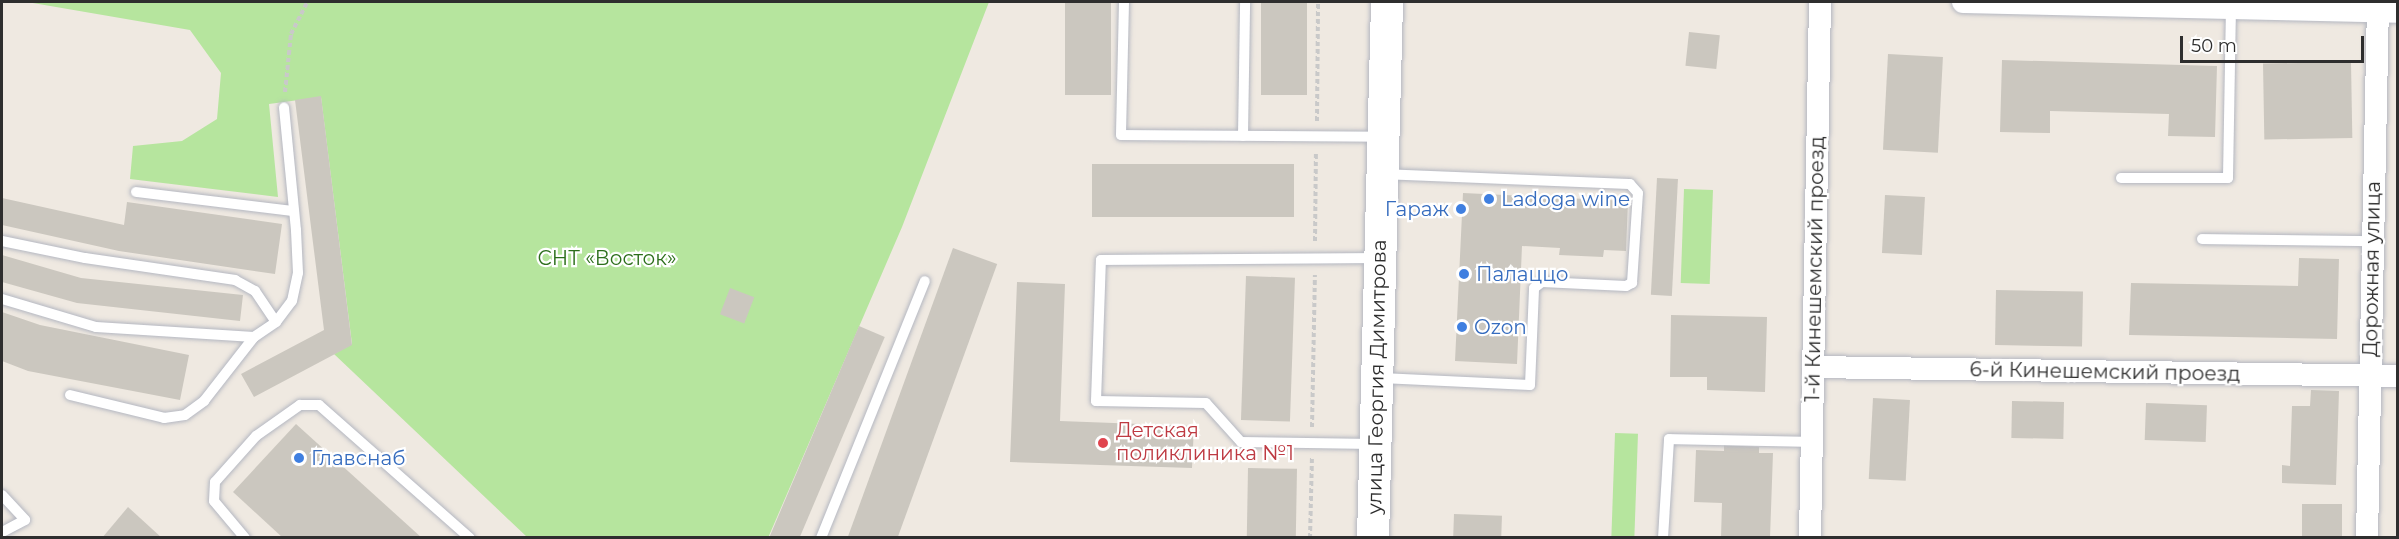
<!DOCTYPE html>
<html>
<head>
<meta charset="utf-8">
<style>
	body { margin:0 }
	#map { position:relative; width:2399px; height:539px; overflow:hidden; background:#efe9e1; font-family:Montserrat,sans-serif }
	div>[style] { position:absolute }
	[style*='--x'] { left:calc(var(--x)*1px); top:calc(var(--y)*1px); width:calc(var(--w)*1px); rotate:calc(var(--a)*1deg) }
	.green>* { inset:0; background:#b6e59e; transform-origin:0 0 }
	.building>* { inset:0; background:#cbc7bf; transform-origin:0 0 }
	.path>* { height:4px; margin-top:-2px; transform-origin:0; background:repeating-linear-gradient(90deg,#c9c9c9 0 4.5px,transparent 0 7.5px) }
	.roads { filter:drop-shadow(0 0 2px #b4b7c1) drop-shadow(0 0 2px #b4b7c1) }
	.service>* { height:10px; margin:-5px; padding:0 5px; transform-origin:5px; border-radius:5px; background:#fff }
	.minor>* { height:22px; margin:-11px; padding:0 11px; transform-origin:11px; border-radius:11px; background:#fff }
	.secondary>* { height:32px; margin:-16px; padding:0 16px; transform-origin:16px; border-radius:16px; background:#fff }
	.dots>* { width:16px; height:16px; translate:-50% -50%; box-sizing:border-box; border:3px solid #fff; border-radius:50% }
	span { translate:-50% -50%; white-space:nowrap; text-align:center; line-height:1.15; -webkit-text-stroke:4.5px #fff; paint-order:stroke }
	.shop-label { font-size:20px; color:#366cbe }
	.left { translate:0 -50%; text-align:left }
	.right { translate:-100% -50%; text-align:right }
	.park-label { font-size:20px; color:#2c6e1b }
	.street-label { font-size:20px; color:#2e2e2e }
	.health-label { font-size:20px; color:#be3a42 }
	.frame { position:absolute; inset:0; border:3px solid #2e2e2e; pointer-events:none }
	.scale { position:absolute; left:2180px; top:36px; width:184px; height:27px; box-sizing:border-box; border:3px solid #2e2e2e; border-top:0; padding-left:8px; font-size:18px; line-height:21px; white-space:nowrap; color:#2e2e2e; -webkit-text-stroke:4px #fff; paint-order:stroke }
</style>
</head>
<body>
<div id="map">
	<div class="green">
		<div style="clip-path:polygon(27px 2px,989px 2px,902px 227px,768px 538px,527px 537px,334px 354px,352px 344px,321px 97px,269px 104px,278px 197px,130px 179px,133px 146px,182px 141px,217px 119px,221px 73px,190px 30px)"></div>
		<div style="left:1684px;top:189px;width:29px;height:94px;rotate:2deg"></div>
		<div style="left:1615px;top:433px;width:23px;height:104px;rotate:2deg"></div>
	</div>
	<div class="building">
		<div style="left:1065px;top:2px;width:46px;height:93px"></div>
		<div style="left:1261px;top:2px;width:46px;height:93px"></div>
		<div style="left:1689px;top:32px;width:31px;height:34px;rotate:6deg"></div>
		<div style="left:1888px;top:54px;width:55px;height:96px;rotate:3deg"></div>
		<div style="clip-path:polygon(2002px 60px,2217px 66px,2215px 137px,2168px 136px,2169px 114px,2050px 111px,2050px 133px,2000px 132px)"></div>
		<div style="left:2351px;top:62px;width:76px;height:88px;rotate:89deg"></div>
		<div style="clip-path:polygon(321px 96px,352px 345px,254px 397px,241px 374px,324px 330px,295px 100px)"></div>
		<div style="left:1092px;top:164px;width:202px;height:53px"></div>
		<div style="left:1657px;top:178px;width:21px;height:117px;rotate:3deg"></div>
		<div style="clip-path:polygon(1463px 193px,1628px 201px,1626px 251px,1604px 250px,1603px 257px,1559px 255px,1560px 248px,1522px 246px,1517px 364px,1455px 361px)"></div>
		<div style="left:1885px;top:195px;width:40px;height:58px;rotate:3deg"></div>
		<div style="clip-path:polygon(2px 198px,124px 225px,127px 202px,282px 224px,275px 274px,119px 251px,2px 225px)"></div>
		<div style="left:953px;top:248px;width:47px;height:311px;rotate:20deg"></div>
		<div style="clip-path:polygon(2px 255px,81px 278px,243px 295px,240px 321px,77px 303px,2px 282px)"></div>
		<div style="clip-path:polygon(2299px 258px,2339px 259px,2337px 339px,2129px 335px,2131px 283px,2298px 286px)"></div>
		<div style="left:1246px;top:276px;width:49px;height:144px;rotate:2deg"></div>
		<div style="clip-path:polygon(1017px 282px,1065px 284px,1060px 421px,1194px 426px,1192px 468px,1010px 462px)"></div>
		<div style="left:730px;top:288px;width:26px;height:28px;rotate:21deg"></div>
		<div style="left:1996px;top:290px;width:87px;height:55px;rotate:1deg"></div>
		<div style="clip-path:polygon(2px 312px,40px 325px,189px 355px,180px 400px,28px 371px,2px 361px)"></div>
		<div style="clip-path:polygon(1671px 315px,1767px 317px,1765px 392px,1707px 390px,1707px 377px,1670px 377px)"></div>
		<div style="left:859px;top:326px;width:28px;height:231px;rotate:23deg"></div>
		<div style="clip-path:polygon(2311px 390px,2339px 391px,2336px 485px,2282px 483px,2282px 465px,2290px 466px,2292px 406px,2310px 406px)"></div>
		<div style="left:1873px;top:398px;width:37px;height:81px;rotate:3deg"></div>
		<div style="left:2012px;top:401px;width:52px;height:37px;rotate:1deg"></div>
		<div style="left:2146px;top:403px;width:61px;height:37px;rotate:2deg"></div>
		<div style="clip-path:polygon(296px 424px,422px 538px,283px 538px,233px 492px)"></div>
		<div style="clip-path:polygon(1724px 445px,1759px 447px,1759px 453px,1773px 453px,1770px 538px,1721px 538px,1722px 503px,1694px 502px,1696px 450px,1724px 451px)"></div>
		<div style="left:1248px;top:468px;width:49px;height:70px;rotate:1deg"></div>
		<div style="left:2302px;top:504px;width:40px;height:34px"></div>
		<div style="clip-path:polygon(128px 507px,162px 538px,102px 538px)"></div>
		<div style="left:1454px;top:514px;width:48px;height:24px;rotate:2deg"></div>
	</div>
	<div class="path">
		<div style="--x:285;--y:92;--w:58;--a:-84.1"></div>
		<div style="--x:291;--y:34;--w:36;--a:-63"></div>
		<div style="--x:1317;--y:121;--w:119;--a:-89.5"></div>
		<div style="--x:1315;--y:241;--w:89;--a:-89.4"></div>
		<div style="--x:1312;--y:427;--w:152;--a:-88.9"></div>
		<div style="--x:1310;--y:538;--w:80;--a:-88.6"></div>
	</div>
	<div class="roads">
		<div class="service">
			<div style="--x:1124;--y:2;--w:133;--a:91.3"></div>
			<div style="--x:1121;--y:135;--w:259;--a:0.4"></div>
			<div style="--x:1243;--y:136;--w:134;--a:-89.1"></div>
			<div style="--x:2121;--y:178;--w:107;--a:0"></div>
			<div style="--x:2228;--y:178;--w:171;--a:-89"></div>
			<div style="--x:136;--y:192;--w:159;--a:6.9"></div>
			<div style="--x:2202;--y:239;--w:170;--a:0.7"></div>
			<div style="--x:2;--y:241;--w:85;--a:11.6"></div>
			<div style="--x:85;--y:258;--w:152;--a:8.3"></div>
			<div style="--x:235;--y:280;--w:23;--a:29"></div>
			<div style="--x:255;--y:291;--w:37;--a:56"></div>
			<div style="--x:2;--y:299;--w:98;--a:16.6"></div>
			<div style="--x:96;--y:327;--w:158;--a:3.6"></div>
			<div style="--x:1381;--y:378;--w:149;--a:2.7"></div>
			<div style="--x:1530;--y:385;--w:97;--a:-87.6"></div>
			<div style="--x:1534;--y:288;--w:10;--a:-37"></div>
			<div style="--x:1542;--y:282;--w:84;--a:2.7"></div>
			<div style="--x:1626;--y:286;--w:7;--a:-27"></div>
			<div style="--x:1632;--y:283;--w:90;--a:-86.2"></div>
			<div style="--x:1638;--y:193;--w:12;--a:-132"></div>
			<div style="--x:1630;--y:184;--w:244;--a:-177.7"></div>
			<div style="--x:70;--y:395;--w:97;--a:13.7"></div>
			<div style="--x:164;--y:418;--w:21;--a:-8"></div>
			<div style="--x:185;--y:415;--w:24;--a:-36"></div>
			<div style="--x:204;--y:401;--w:81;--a:-52"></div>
			<div style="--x:254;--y:337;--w:27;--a:-34"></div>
			<div style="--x:276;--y:322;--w:26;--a:-53"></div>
			<div style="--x:292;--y:301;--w:29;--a:-78"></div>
			<div style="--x:298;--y:273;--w:43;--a:-92.7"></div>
			<div style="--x:296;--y:230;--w:123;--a:-95.6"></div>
			<div style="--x:1373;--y:444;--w:132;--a:-179.1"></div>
			<div style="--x:1241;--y:442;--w:52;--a:-131.9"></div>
			<div style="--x:1206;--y:403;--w:110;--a:-179"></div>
			<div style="--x:1096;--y:401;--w:141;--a:-88"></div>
			<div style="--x:1101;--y:260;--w:276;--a:-0.4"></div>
			<div style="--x:2;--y:495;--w:34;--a:47"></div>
			<div style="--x:25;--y:520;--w:26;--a:152"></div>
			<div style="--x:245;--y:538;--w:48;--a:-130"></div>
			<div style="--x:214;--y:501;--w:19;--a:-87"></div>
			<div style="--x:215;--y:482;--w:62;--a:-48.3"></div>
			<div style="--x:256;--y:436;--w:54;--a:-35.2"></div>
			<div style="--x:300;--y:405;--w:19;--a:0"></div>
			<div style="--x:319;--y:405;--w:201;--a:41.4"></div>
			<div style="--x:821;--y:538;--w:277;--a:-68"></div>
			<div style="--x:1663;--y:538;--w:99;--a:-86.5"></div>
			<div style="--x:1669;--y:439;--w:142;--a:1.2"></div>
		</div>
		<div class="minor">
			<div style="--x:1963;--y:2;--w:435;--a:1.3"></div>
			<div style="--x:1813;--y:367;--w:585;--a:0.88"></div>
			<div style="--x:1810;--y:538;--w:536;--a:-88.93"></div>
			<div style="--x:2367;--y:538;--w:536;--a:-88.82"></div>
		</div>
		<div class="secondary">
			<div style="--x:1373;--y:538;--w:536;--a:-88.5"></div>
		</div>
	</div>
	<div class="dots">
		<div style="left:1489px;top:199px;background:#3f7fe0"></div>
		<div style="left:1461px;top:209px;background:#3f7fe0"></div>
		<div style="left:1464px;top:274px;background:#3f7fe0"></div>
		<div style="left:1462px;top:327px;background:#3f7fe0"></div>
		<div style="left:1103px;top:443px;background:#e0444e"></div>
		<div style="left:299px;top:458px;background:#3f7fe0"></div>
	</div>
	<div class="shop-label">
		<span class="left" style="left:1501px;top:199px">Ladoga wine</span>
		<span class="right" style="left:1449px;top:209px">Гараж</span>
		<span class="left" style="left:1476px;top:274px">Палаццо</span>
		<span class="left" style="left:1474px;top:327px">Ozon</span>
		<span class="left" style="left:311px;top:458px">Главснаб</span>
	</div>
	<div class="park-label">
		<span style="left:607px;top:258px">СНТ «Восток»</span>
	</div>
	<div class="street-label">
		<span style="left:1815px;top:269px;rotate:-89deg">1-й Кинешемский проезд</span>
		<span style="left:2372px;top:269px;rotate:-89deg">Дорожная улица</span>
		<span style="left:2105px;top:372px;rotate:1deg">6-й Кинешемский проезд</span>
		<span style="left:1377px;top:377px;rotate:-89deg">улица Георгия Димитрова</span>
	</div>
	<div class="health-label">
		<span class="left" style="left:1116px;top:442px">Детская<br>поликлиника №1</span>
	</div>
	<div class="frame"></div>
	<div class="scale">50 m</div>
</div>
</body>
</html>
